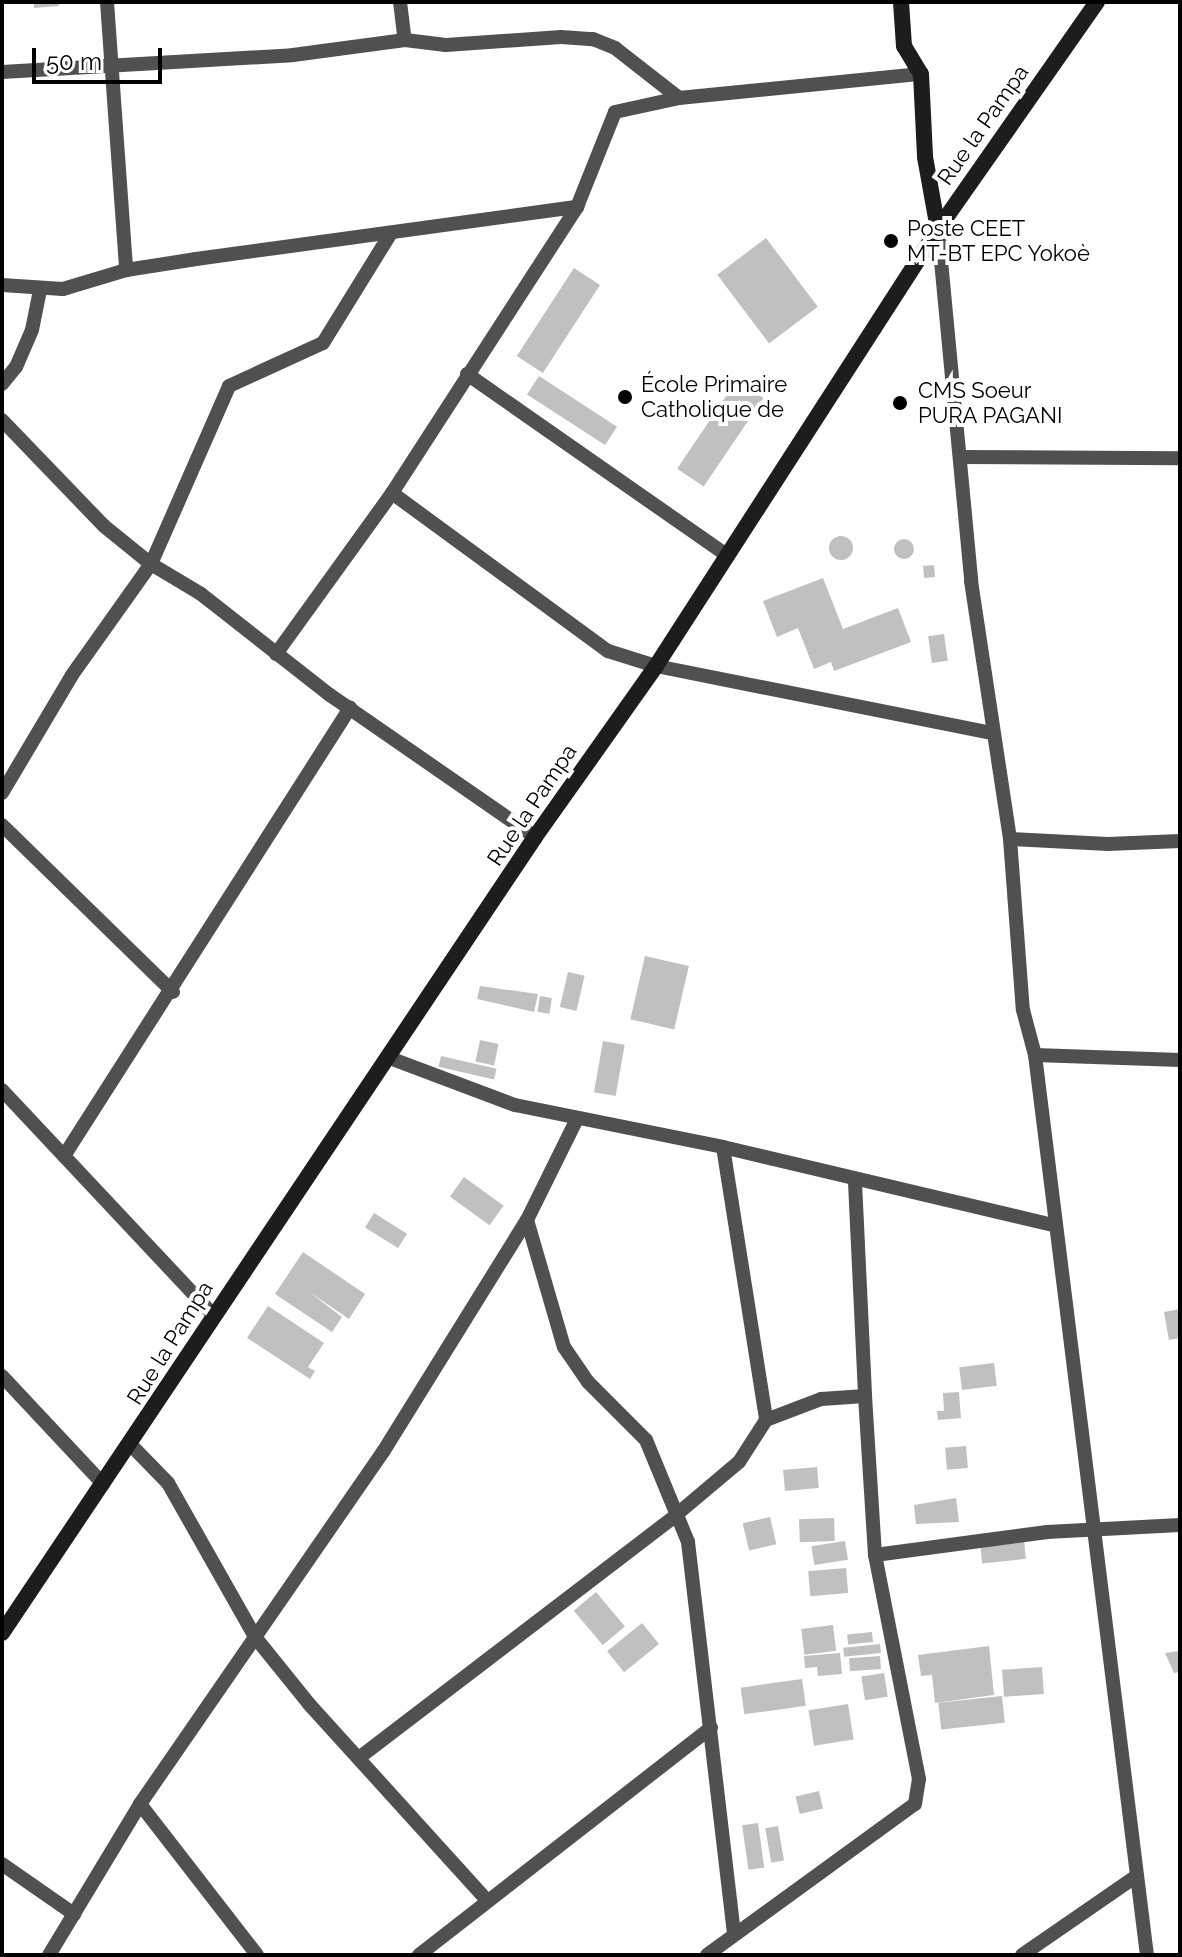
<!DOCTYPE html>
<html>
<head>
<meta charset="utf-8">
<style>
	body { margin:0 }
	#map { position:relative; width:1182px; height:1957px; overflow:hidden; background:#fff; font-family:Raleway,sans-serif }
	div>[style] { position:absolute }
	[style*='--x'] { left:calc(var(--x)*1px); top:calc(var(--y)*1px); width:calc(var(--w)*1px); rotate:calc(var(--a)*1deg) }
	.building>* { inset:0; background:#c0c0c0; transform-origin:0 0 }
	.round { border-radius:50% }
	.street>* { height:14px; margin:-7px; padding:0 7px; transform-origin:7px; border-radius:7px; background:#505050 }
	.secondary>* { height:16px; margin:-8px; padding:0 8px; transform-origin:8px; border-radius:8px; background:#1d1d1d }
	.dots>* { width:22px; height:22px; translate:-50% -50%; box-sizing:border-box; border:4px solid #fff; border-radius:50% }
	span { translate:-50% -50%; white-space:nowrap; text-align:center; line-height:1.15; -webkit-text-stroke:8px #fff; paint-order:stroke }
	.street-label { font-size:22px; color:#000 }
	.poi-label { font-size:22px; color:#000 }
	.left { translate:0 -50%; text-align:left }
	.frame { position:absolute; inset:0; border:4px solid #000; pointer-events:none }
	.scale { position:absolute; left:32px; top:48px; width:130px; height:36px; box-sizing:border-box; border:4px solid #000; border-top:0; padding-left:10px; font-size:24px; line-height:28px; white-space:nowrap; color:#000; -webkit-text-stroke:6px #fff; paint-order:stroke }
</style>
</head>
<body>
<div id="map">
	<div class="building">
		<div style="clip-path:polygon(34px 2px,58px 2px,59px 6px,34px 8px)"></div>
		<div style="left:766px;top:238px;width:86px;height:61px;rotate:53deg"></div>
		<div style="left:574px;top:268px;width:31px;height:105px;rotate:33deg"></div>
		<div style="left:539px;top:376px;width:93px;height:22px;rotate:33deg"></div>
		<div style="left:737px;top:380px;width:32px;height:107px;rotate:34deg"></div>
		<div class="round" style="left:829px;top:536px;width:24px;height:24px"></div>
		<div class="round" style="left:894px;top:539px;width:20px;height:20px"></div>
		<div style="left:934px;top:565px;width:12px;height:11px;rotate:85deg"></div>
		<div style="clip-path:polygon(823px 578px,843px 629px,898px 608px,911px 642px,834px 671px,831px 662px,814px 669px,798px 628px,777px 637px,763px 601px)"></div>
		<div style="left:944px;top:634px;width:27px;height:16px;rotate:82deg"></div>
		<div style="left:645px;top:956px;width:45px;height:65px;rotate:13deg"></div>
		<div style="left:568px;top:972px;width:17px;height:36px;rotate:13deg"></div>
		<div style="clip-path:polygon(480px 986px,538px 994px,534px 1012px,477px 999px)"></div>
		<div style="left:540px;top:996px;width:12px;height:16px;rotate:9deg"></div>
		<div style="left:480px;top:1040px;width:19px;height:22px;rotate:12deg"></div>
		<div style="left:603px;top:1041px;width:22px;height:52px;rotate:10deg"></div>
		<div style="left:441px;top:1056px;width:57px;height:11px;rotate:13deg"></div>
		<div style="left:464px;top:1177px;width:49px;height:24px;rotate:36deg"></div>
		<div style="left:374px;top:1213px;width:39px;height:17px;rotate:32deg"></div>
		<div style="clip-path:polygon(303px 1252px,365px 1294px,349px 1319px,308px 1291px,342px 1317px,332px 1332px,275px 1294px)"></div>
		<div style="clip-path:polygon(268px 1306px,324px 1343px,308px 1367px,315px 1371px,310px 1379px,247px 1338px)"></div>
		<div style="clip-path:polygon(1180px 1309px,1180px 1338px,1169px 1340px,1164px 1312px)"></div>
		<div style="left:994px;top:1363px;width:23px;height:35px;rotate:83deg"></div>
		<div style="clip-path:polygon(959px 1392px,961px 1418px,938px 1420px,937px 1411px,944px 1411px,943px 1393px)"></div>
		<div style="left:966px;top:1446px;width:22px;height:21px;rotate:85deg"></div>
		<div style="left:817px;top:1467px;width:21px;height:34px;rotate:85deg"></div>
		<div style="clip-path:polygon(956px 1498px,959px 1522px,916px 1524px,914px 1505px)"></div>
		<div style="left:770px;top:1517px;width:28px;height:28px;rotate:77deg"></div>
		<div style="left:834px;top:1518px;width:23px;height:35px;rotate:88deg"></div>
		<div style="left:1023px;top:1531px;width:28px;height:44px;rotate:84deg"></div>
		<div style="left:845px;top:1541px;width:19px;height:34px;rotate:81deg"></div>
		<div style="left:846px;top:1568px;width:25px;height:38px;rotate:85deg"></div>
		<div style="left:596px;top:1592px;width:45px;height:29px;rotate:50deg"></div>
		<div style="left:642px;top:1623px;width:27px;height:45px;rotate:51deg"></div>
		<div style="left:833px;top:1625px;width:26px;height:32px;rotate:83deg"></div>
		<div style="left:872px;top:1632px;width:10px;height:25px;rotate:84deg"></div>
		<div style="left:880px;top:1644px;width:9px;height:37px;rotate:84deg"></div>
		<div style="clip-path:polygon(989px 1646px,994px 1695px,935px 1703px,932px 1675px,921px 1676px,918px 1655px)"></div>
		<div style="clip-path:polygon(1180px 1651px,1180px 1672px,1174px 1673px,1165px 1653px)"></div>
		<div style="clip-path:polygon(840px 1653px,842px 1674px,818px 1676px,817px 1667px,805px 1668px,804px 1656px)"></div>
		<div style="left:880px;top:1656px;width:13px;height:31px;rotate:86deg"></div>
		<div style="left:1042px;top:1667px;width:27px;height:40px;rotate:86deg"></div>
		<div style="left:884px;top:1673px;width:24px;height:23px;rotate:81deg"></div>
		<div style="left:802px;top:1679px;width:27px;height:62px;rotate:82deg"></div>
		<div style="left:1002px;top:1696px;width:27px;height:64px;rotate:84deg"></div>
		<div style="left:848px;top:1704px;width:36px;height:40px;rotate:81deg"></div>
		<div style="left:819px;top:1791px;width:18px;height:24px;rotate:77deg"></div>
		<div style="left:758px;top:1823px;width:45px;height:16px;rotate:82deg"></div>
		<div style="left:778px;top:1826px;width:35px;height:13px;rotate:80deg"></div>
	</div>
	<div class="street">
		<div style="--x:107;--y:2;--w:269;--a:85.9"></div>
		<div style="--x:400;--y:2;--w:38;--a:83"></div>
		<div style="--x:2;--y:72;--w:291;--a:-3.3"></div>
		<div style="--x:293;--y:55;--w:113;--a:-7.6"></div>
		<div style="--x:405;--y:40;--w:41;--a:7"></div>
		<div style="--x:446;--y:45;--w:115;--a:-4"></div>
		<div style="--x:561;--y:37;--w:32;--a:4"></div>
		<div style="--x:593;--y:39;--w:24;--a:22"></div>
		<div style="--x:615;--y:48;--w:81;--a:38"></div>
		<div style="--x:938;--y:229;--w:354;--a:84.6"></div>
		<div style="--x:971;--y:581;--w:261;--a:81.4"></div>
		<div style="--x:1010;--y:839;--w:171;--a:85.7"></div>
		<div style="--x:1023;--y:1010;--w:47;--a:75.1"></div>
		<div style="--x:1035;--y:1055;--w:907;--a:82.91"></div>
		<div style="--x:2;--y:285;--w:61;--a:3.8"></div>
		<div style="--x:63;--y:289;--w:66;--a:-16.8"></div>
		<div style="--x:126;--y:270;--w:71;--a:-8.9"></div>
		<div style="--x:196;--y:259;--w:385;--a:-7.8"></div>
		<div style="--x:467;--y:374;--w:313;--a:34.9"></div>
		<div style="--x:2;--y:384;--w:22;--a:-51"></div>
		<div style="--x:16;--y:367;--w:40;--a:-66.6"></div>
		<div style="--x:32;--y:330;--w:41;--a:-78.7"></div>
		<div style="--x:2;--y:420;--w:147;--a:46.1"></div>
		<div style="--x:104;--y:526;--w:60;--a:39"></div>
		<div style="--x:151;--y:564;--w:58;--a:31"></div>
		<div style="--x:201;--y:594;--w:164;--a:38.1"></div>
		<div style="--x:330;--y:695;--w:249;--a:34.7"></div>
		<div style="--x:961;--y:457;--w:219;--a:0.3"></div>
		<div style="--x:392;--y:493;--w:268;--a:36.2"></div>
		<div style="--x:608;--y:651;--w:50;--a:17.4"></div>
		<div style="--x:656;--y:666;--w:343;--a:11.3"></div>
		<div style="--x:276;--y:654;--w:198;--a:-54.2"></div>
		<div style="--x:392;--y:493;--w:341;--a:-57.1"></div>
		<div style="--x:577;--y:207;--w:102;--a:-68.2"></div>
		<div style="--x:615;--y:112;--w:66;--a:-12.3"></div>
		<div style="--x:679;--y:98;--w:243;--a:-5.7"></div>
		<div style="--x:2;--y:793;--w:137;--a:-59.3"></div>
		<div style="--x:72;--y:675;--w:136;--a:-54.6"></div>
		<div style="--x:151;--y:564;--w:194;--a:-66.3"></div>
		<div style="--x:229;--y:386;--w:103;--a:-24.6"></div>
		<div style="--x:323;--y:343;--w:129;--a:-58.3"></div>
		<div style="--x:2;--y:825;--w:239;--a:44.3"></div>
		<div style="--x:1010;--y:839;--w:98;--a:2.9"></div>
		<div style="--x:1108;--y:844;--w:72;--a:-2.4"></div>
		<div style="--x:1035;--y:1055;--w:145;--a:2"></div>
		<div style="--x:387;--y:1057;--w:137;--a:20.6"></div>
		<div style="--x:515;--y:1105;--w:212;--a:11.4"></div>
		<div style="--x:723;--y:1147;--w:340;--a:13.3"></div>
		<div style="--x:2;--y:1090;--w:308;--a:46.8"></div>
		<div style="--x:723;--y:1147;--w:276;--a:81"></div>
		<div style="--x:64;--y:1156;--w:532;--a:-57.45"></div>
		<div style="--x:855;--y:1182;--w:214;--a:87.3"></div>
		<div style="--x:527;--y:1220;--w:132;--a:73.8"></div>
		<div style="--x:564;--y:1347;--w:42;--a:55.6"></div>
		<div style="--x:588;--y:1382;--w:82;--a:45"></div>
		<div style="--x:646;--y:1440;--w:110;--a:67.6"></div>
		<div style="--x:688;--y:1542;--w:394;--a:83.3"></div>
		<div style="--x:2;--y:1376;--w:148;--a:46.9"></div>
		<div style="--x:131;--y:1445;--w:53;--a:45.8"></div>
		<div style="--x:168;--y:1483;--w:177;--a:60.5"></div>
		<div style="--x:255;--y:1637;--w:86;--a:51.1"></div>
		<div style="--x:309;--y:1704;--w:263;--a:47.8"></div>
		<div style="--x:360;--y:1757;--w:398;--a:-37.4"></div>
		<div style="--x:676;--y:1515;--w:82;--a:-40.1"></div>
		<div style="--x:739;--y:1462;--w:50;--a:-57.3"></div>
		<div style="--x:766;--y:1420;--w:59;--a:-20.9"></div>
		<div style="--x:821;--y:1399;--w:44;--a:-3.9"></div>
		<div style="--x:865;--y:1396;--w:159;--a:86.4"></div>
		<div style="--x:140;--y:1804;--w:191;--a:52.2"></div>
		<div style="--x:2;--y:1864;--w:88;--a:34.8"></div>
		<div style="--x:49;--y:1955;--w:176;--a:-58.9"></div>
		<div style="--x:140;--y:1804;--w:428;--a:-55.4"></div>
		<div style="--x:383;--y:1452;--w:273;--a:-58.2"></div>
		<div style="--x:527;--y:1220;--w:110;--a:-63.7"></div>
		<div style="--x:419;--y:1955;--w:370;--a:-37.9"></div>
		<div style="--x:707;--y:1955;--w:257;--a:-36"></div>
		<div style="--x:915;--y:1804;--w:25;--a:-81"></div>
		<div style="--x:919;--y:1779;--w:228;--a:-101.1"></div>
		<div style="--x:875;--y:1555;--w:174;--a:-7.6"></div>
		<div style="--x:1047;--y:1532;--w:133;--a:-3"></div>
		<div style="--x:1022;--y:1955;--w:137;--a:-34.6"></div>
	</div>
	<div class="secondary">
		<div style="--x:901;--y:2;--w:44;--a:86.1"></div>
		<div style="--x:904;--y:46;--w:33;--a:59"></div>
		<div style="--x:921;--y:74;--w:83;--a:87.2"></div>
		<div style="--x:925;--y:157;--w:73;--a:79.8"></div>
		<div style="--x:2;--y:1633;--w:958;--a:-56.19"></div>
		<div style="--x:535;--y:837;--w:209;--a:-54.7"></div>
		<div style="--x:656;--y:666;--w:520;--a:-57.17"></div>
		<div style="--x:938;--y:229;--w:277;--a:-55"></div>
	</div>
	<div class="dots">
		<div style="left:891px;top:241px;background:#000"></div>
		<div style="left:625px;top:397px;background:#000"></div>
		<div style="left:900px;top:403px;background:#000"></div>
	</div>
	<div class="street-label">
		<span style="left:983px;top:125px;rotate:-55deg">Rue la Pampa</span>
		<span style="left:532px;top:805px;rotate:-56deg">Rue la Pampa</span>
		<span style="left:170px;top:1343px;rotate:-58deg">Rue la Pampa</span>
	</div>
	<div class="poi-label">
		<span class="left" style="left:907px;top:241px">Poste CEET<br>MT-BT EPC Yokoè</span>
		<span class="left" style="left:641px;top:397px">École Primaire<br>Catholique de</span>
		<span class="left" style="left:918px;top:403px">CMS Soeur<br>PURA PAGANI</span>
	</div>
	<div class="frame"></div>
	<div class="scale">50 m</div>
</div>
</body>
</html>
